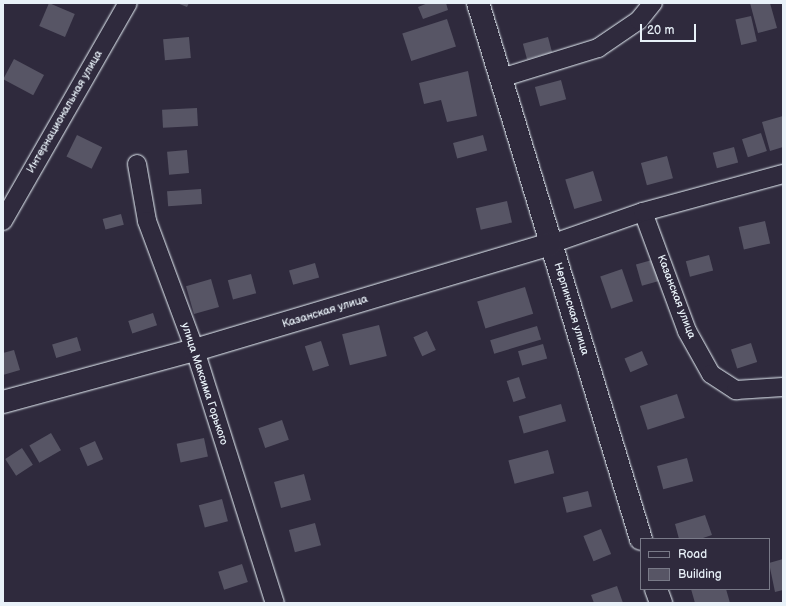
<!DOCTYPE html>
<html>
<head>
<meta charset="utf-8">
<style>
	body { margin:0 }
	#map { position:relative; width:786px; height:606px; overflow:hidden; background:#2f2a3d; font-family:"Balsamiq Sans",sans-serif }
	div>[style] { position:absolute }
	[style*='--x'] { left:calc(var(--x)*1px); top:calc(var(--y)*1px); width:calc(var(--w)*1px); rotate:calc(var(--a)*1deg) }
	.building>* { inset:0; background:#575565; transform-origin:0 0 }
	.roads { filter:drop-shadow(0 0 1px #e8f1f8) drop-shadow(0 0 1px #e8f1f8) }
	.street>* { height:18px; margin:-9px; padding:0 9px; transform-origin:9px; border-radius:9px; background:#2f2a3d }
	.secondary>* { height:22px; margin:-11px; padding:0 11px; transform-origin:11px; border-radius:11px; background:#2f2a3d }
	span { translate:-50% -50%; white-space:nowrap; text-align:center; line-height:1.15; -webkit-text-stroke:3.5px #2f2a3d; paint-order:stroke }
	.street-label { font-size:11px; color:#e8f1f8 }
	.frame { position:absolute; inset:0; border:4px solid #e8f1f8; pointer-events:none }
	.legend { position:absolute; left:640px; top:538px; width:130px; height:52px; box-sizing:border-box; background:#2f2a3d; border:1px solid #797a88; margin:0; padding:5px 7px; list-style:none; font-size:12px; color:#e8f1f8 }
	.legend li { display:flex; align-items:center; gap:8px; height:20px }
	.legend b { width:20px; border:1px solid #797a88 }
	.scale { position:absolute; left:640px; top:24px; width:56px; height:18px; box-sizing:border-box; border:2px solid #e8f1f8; border-top:0; padding-left:5px; font-size:12px; line-height:14px; white-space:nowrap; color:#e8f1f8; -webkit-text-stroke:3px #2f2a3d; paint-order:stroke }
</style>
</head>
<body>
<div id="map">
	<div class="building">
		<div style="left:49px;top:3px;width:28px;height:25px;rotate:23deg"></div>
		<div style="clip-path:polygon(177px 3px,189px 3px,187px 7px)"></div>
		<div style="clip-path:polygon(428px 3px,446px 3px,448px 10px,423px 19px,418px 7px)"></div>
		<div style="clip-path:polygon(750px 3px,770px 3px,777px 28px,758px 33px)"></div>
		<div style="left:751px;top:16px;width:26px;height:16px;rotate:77deg"></div>
		<div style="left:447px;top:19px;width:29px;height:47px;rotate:72deg"></div>
		<div style="left:189px;top:37px;width:21px;height:26px;rotate:85deg"></div>
		<div style="left:548px;top:37px;width:16px;height:26px;rotate:75deg"></div>
		<div style="left:14px;top:59px;width:34px;height:23px;rotate:28deg"></div>
		<div style="clip-path:polygon(468px 71px,477px 116px,447px 122px,441px 100px,424px 104px,419px 83px)"></div>
		<div style="left:561px;top:80px;width:20px;height:27px;rotate:75deg"></div>
		<div style="left:197px;top:108px;width:18px;height:35px;rotate:87deg"></div>
		<div style="clip-path:polygon(783px 116px,783px 147px,770px 151px,762px 122px)"></div>
		<div style="left:761px;top:133px;width:19px;height:20px;rotate:72deg"></div>
		<div style="left:77px;top:135px;width:28px;height:24px;rotate:26deg"></div>
		<div style="left:483px;top:135px;width:16px;height:31px;rotate:75deg"></div>
		<div style="left:734px;top:147px;width:16px;height:22px;rotate:75deg"></div>
		<div style="left:187px;top:150px;width:23px;height:20px;rotate:85deg"></div>
		<div style="left:667px;top:156px;width:23px;height:27px;rotate:75deg"></div>
		<div style="left:593px;top:171px;width:31px;height:29px;rotate:73deg"></div>
		<div style="left:201px;top:189px;width:15px;height:34px;rotate:86deg"></div>
		<div style="left:507px;top:201px;width:22px;height:32px;rotate:77deg"></div>
		<div style="left:121px;top:214px;width:11px;height:19px;rotate:75deg"></div>
		<div style="left:765px;top:221px;width:23px;height:27px;rotate:77deg"></div>
		<div style="left:709px;top:255px;width:16px;height:24px;rotate:75deg"></div>
		<div style="left:659px;top:258px;width:22px;height:24px;rotate:74deg"></div>
		<div style="left:315px;top:263px;width:15px;height:27px;rotate:74deg"></div>
		<div style="left:622px;top:269px;width:34px;height:23px;rotate:71deg"></div>
		<div style="left:251px;top:274px;width:20px;height:24px;rotate:75deg"></div>
		<div style="left:211px;top:279px;width:29px;height:26px;rotate:74deg"></div>
		<div style="left:525px;top:287px;width:28px;height:50px;rotate:73deg"></div>
		<div style="left:153px;top:313px;width:13px;height:26px;rotate:72deg"></div>
		<div style="left:379px;top:325px;width:32px;height:38px;rotate:76deg"></div>
		<div style="left:537px;top:326px;width:14px;height:49px;rotate:73deg"></div>
		<div style="left:427px;top:331px;width:21px;height:15px;rotate:65deg"></div>
		<div style="left:77px;top:337px;width:14px;height:26px;rotate:73deg"></div>
		<div style="left:321px;top:341px;width:26px;height:17px;rotate:72deg"></div>
		<div style="left:751px;top:343px;width:20px;height:21px;rotate:72deg"></div>
		<div style="left:543px;top:344px;width:15px;height:26px;rotate:74deg"></div>
		<div style="clip-path:polygon(14px 350px,20px 370px,3px 375px,3px 353px)"></div>
		<div style="left:642px;top:351px;width:15px;height:19px;rotate:67deg"></div>
		<div style="left:519px;top:377px;width:22px;height:13px;rotate:72deg"></div>
		<div style="left:677px;top:394px;width:25px;height:39px;rotate:72deg"></div>
		<div style="left:561px;top:404px;width:18px;height:44px;rotate:74deg"></div>
		<div style="left:282px;top:420px;width:21px;height:25px;rotate:71deg"></div>
		<div style="left:51px;top:433px;width:20px;height:25px;rotate:60deg"></div>
		<div style="left:204px;top:438px;width:19px;height:28px;rotate:78deg"></div>
		<div style="left:95px;top:441px;width:20px;height:17px;rotate:66deg"></div>
		<div style="left:22px;top:448px;width:20px;height:20px;rotate:57deg"></div>
		<div style="left:548px;top:450px;width:24px;height:41px;rotate:75deg"></div>
		<div style="left:687px;top:458px;width:24px;height:31px;rotate:75deg"></div>
		<div style="left:304px;top:474px;width:27px;height:31px;rotate:75deg"></div>
		<div style="left:588px;top:491px;width:16px;height:26px;rotate:76deg"></div>
		<div style="left:222px;top:499px;width:23px;height:24px;rotate:75deg"></div>
		<div style="clip-path:polygon(705px 515px,712px 535px,700px 539px,679px 539px,675px 524px)"></div>
		<div style="left:315px;top:523px;width:23px;height:27px;rotate:75deg"></div>
		<div style="left:601px;top:529px;width:27px;height:19px;rotate:68deg"></div>
		<div style="clip-path:polygon(783px 559px,783px 590px,775px 592px,769px 563px)"></div>
		<div style="left:242px;top:564px;width:19px;height:25px;rotate:72deg"></div>
		<div style="clip-path:polygon(617px 586px,623px 603px,594px 603px,591px 595px)"></div>
		<div style="clip-path:polygon(691px 589px,726px 589px,730px 603px,695px 603px)"></div>
	</div>
	<div class="roads">
		<div class="street">
			<div style="--x:501;--y:78;--w:102;--a:-17.2"></div>
			<div style="--x:598;--y:48;--w:50;--a:-34.3"></div>
			<div style="--x:639;--y:20;--w:22;--a:-51"></div>
			<div style="--x:137;--y:164;--w:58;--a:80"></div>
			<div style="--x:147;--y:221;--w:138;--a:69.6"></div>
			<div style="--x:195;--y:350;--w:265;--a:72.5"></div>
			<div style="--x:643;--y:212;--w:127;--a:69.7"></div>
			<div style="--x:687;--y:331;--w:49;--a:60.8"></div>
			<div style="--x:711;--y:374;--w:30;--a:33"></div>
			<div style="--x:736;--y:390;--w:47;--a:-3.7"></div>
			<div style="--x:3;--y:221;--w:251;--a:-60.2"></div>
			<div style="--x:551;--y:244;--w:97;--a:-19.2"></div>
			<div style="--x:643;--y:212;--w:145;--a:-15.2"></div>
		</div>
		<div class="secondary">
			<div style="--x:478;--y:3;--w:560;--a:73.09"></div>
			<div style="--x:3;--y:402;--w:199;--a:-15.2"></div>
			<div style="--x:195;--y:350;--w:371;--a:-16.6"></div>
			<div style="--x:656;--y:589;--w:15;--a:70"></div>
		</div>
	</div>
	<div class="street-label">
		<span style="left:65px;top:112px;rotate:-60deg">Интернациональная улица</span>
		<span style="left:676px;top:297px;rotate:69deg">Казанская улица</span>
		<span style="left:571px;top:309px;rotate:73deg">Нерпинская улица</span>
		<span style="left:325px;top:312px;rotate:-17deg">Казанская улица</span>
		<span style="left:204px;top:384px;rotate:72deg">улица Максима Горького</span>
	</div>
	<div class="frame"></div>
	<ul class="legend">
	<li><b style="height:5px;background:#2f2a3d"></b>Road</li>
	<li><b style="height:11px;background:#575565"></b>Building</li>
	</ul>
	<div class="scale">20 m</div>
</div>
</body>
</html>
